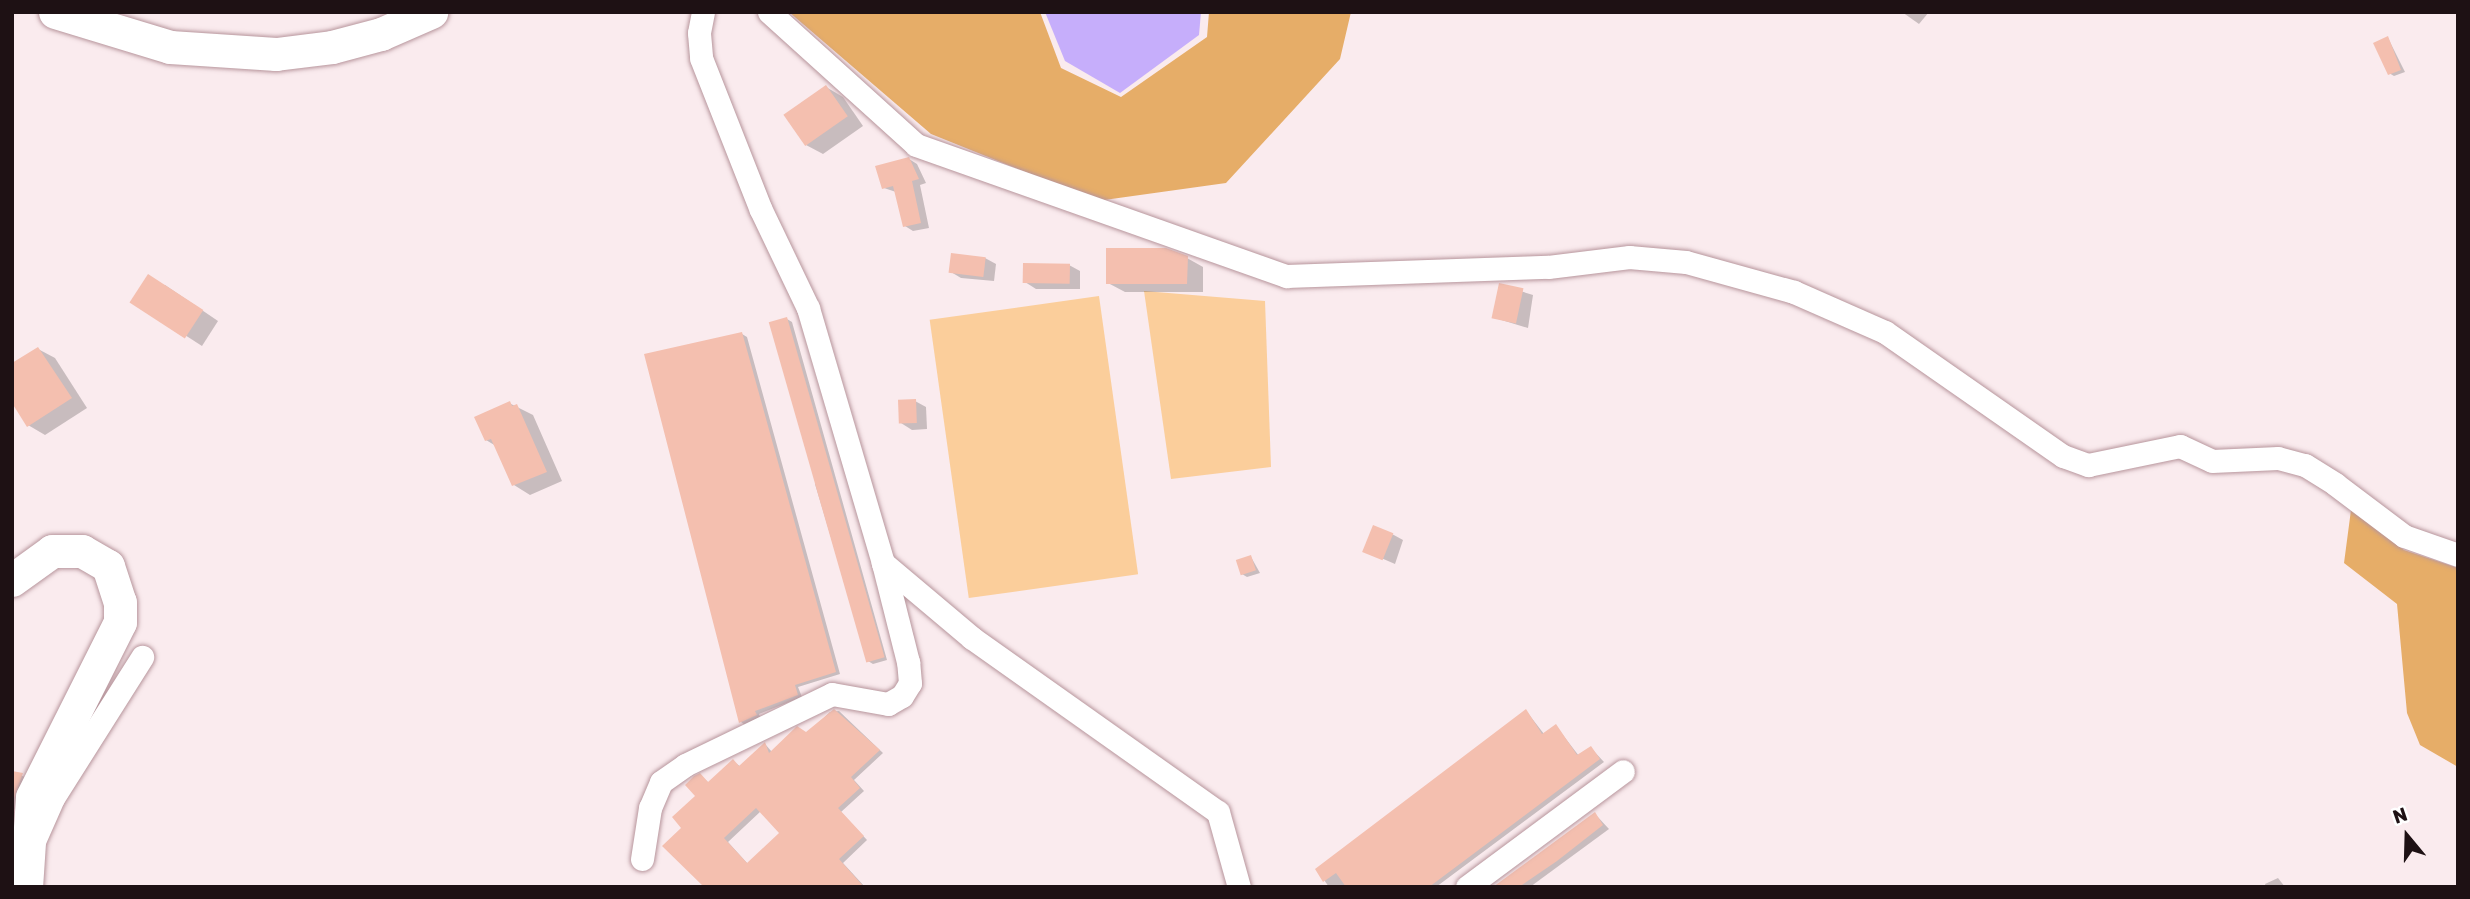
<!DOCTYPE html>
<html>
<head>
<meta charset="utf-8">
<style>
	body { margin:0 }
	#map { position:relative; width:2470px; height:899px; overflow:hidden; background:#faebee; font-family:Rubik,sans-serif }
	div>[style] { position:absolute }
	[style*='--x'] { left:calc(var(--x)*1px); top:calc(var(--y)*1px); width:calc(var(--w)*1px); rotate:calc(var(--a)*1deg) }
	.green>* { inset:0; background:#fbce9b; transform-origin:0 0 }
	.forest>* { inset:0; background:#e6ad68 }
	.water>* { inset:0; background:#c6aefb }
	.shadow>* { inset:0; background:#0003 }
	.building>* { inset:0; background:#f4bfaf; transform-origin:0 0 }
	.roads { filter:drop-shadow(0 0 2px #b7959c) drop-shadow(0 0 2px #b7959c) }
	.street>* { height:23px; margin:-11.5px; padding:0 11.5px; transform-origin:11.5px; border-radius:11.5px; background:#fff }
	.secondary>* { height:33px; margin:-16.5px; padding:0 16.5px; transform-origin:16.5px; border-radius:16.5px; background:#fff }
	span { translate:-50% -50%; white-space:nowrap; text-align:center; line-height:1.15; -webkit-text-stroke:5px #fff; paint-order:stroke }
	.frame { position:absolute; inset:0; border:14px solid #1e1114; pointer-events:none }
	.north { position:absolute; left:2372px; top:801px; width:70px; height:70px; -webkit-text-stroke:5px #fff; paint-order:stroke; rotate:341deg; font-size:19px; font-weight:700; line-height:28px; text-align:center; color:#1e1114 }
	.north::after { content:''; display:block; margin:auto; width:24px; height:32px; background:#1e1114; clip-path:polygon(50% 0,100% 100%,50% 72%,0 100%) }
</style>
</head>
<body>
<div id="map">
	<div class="green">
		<div style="clip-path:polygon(1144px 291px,1265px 301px,1271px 467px,1171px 479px)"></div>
		<div style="left:1099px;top:296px;width:281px;height:171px;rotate:82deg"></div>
	</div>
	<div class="forest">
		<div style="clip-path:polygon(789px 12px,1040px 12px,1061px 68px,1121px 97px,1207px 37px,1209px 12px,1351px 12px,1340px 59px,1226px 183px,1097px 201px,931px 134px)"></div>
		<div style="clip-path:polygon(2351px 510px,2404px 550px,2458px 568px,2458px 767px,2420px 745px,2407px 713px,2397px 604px,2344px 563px)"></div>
	</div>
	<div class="water">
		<div style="clip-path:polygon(1045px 12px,1201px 12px,1199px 35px,1120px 93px,1065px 61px)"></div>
	</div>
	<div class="shadow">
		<div style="clip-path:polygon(1902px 12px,1929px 12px,1919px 24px)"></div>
		<div style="clip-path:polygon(2388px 38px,2405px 72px,2394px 76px,2389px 73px)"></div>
		<div style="clip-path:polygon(826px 87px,843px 97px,863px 126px,823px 154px,806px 145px)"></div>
		<div style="clip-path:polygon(909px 159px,917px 164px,926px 183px,920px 185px,929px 228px,913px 231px,905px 226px,896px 192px,884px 188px)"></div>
		<div style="clip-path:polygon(985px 258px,996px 264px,994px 281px,961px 278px,951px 272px)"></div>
		<div style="clip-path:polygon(1187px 258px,1203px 267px,1203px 292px,1125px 292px,1108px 283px)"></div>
		<div style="clip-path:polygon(1069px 265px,1080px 271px,1080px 289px,1036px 289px,1025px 282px)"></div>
		<div style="clip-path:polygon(165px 285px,218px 321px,202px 346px,132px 301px)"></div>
		<div style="clip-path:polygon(1501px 285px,1533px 295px,1528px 328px,1495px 318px)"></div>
		<div style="clip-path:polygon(787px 319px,792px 322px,887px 660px,873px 664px,868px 661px,815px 484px,819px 483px)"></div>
		<div style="clip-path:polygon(742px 334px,747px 337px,840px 674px,798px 687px,802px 697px,759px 714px,760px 717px,745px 725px,741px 722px)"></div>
		<div style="clip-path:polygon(38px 349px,55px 358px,87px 408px,45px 435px,28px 425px)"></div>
		<div style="clip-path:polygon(915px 401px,926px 407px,927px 429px,912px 430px,901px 423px)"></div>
		<div style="clip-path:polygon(509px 403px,533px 415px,562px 481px,530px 495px,514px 485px,496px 446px,486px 440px)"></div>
		<div style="clip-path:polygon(1392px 534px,1403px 540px,1395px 564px,1365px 551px)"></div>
		<div style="clip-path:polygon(1251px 557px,1260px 573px,1247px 577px,1242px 574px)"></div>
		<div style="clip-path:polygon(evenodd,839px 711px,883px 753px,854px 780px,864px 791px,841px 812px,867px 840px,843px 863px,865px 887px,706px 887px,684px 828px,698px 796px,700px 775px,709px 783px,733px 761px,741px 767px,765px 744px,772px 752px,807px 734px,830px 712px,839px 711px,761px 811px,782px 833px,748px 864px,728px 842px,761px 811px)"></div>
		<div style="clip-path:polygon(1527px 712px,1544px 734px,1556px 726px,1579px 756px,1591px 748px,1604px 762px,1436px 887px,1329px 887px,1317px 870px)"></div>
		<div style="clip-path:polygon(12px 772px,33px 780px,23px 811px,12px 809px)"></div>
		<div style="clip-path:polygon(1595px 814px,1609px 829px,1530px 887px,1496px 887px)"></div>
		<div style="clip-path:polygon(2278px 878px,2285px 887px,2266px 887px,2265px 884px)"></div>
	</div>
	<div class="building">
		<div style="clip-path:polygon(2388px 36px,2401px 70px,2388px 75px,2373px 43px)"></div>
		<div style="left:826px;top:85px;width:38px;height:52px;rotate:55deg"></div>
		<div style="clip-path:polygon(909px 157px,919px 179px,912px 181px,921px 223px,903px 227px,893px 186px,882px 189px,875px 166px)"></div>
		<div style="clip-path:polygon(1106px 248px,1166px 248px,1188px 256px,1187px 284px,1106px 284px)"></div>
		<div style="left:951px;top:253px;width:35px;height:20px;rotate:7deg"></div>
		<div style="left:1023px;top:263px;width:47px;height:20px;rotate:1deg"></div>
		<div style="left:148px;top:274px;width:66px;height:34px;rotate:33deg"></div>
		<div style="left:1499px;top:283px;width:25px;height:36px;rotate:12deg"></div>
		<div style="left:787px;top:317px;width:354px;height:19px;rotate:74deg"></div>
		<div style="clip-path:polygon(742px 332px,836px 672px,795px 685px,798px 695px,755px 711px,757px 715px,739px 723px,644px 354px)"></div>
		<div style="clip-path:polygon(38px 347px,72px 398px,27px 427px,12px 403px,12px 363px)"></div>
		<div style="left:916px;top:399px;width:24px;height:18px;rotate:88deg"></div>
		<div style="clip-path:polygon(510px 401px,512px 406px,517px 404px,547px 472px,512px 486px,491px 439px,485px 441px,474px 417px)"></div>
		<div style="left:1373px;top:525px;width:22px;height:29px;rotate:22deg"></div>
		<div style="left:1251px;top:555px;width:16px;height:16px;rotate:72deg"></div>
		<div style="clip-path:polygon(evenodd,834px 709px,880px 750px,851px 777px,860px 788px,838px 808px,864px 836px,839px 859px,864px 887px,704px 887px,662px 846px,681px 828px,672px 817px,695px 796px,685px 785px,694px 776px,700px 773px,708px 782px,733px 759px,739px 766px,765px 742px,769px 753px,797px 726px,806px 732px,834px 709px,756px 808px,779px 833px,747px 863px,724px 838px,756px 808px)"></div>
		<div style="clip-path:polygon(1526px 709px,1542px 734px,1556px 724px,1577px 755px,1591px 746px,1600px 759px,1429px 887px,1346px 887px,1336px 873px,1323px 882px,1315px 869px)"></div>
		<div style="clip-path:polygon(12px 771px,23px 773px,12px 804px)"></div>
		<div style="clip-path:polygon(1595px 812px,1603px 825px,1557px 861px,1519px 887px,1493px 887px)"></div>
	</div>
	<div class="roads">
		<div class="street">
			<div style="--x:703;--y:12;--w:21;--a:101"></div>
			<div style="--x:699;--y:33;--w:25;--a:85"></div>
			<div style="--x:701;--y:58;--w:163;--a:68.5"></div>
			<div style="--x:761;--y:210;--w:109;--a:64.4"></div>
			<div style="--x:808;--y:308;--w:266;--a:73.6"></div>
			<div style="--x:883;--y:563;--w:116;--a:40.1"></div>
			<div style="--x:972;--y:638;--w:301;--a:35.3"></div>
			<div style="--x:1218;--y:812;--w:78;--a:74.4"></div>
			<div style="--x:769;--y:12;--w:198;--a:42.1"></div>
			<div style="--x:916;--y:145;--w:393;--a:19.5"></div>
			<div style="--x:1286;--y:276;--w:262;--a:-2"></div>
			<div style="--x:1548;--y:267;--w:82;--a:-7"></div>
			<div style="--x:1629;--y:257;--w:57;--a:5"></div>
			<div style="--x:1686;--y:262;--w:112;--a:15.5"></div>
			<div style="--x:1794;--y:292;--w:99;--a:23.7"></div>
			<div style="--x:1885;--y:332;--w:217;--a:34.9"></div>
			<div style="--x:2063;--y:456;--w:27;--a:20"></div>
			<div style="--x:2088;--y:465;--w:94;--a:-11.7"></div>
			<div style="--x:2180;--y:446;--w:35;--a:25"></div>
			<div style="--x:2212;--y:461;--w:66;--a:-2.6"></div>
			<div style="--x:2278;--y:458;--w:28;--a:15"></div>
			<div style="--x:2305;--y:465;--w:36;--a:32"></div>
			<div style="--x:2335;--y:484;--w:86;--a:37"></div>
			<div style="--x:2404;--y:536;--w:57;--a:19.4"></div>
			<div style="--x:35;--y:839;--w:45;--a:-66.3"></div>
			<div style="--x:53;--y:798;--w:167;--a:-57.7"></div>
			<div style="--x:642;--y:859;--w:52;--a:-81.1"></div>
			<div style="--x:650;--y:808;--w:28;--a:-67"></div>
			<div style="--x:661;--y:782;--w:29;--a:-35"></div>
			<div style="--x:685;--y:765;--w:163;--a:-25.8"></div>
			<div style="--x:832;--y:694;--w:57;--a:10.1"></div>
			<div style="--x:888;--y:704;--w:16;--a:-30"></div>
			<div style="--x:902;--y:696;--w:15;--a:-58"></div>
			<div style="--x:910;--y:683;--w:21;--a:-95"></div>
			<div style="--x:908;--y:662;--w:102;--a:-104.2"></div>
			<div style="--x:1467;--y:887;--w:194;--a:-36.6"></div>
		</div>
		<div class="secondary">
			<div style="--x:55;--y:12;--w:120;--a:16.9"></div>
			<div style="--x:170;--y:47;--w:106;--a:3.8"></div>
			<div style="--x:276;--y:54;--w:56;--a:-7.1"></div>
			<div style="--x:332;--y:47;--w:51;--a:-14.9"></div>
			<div style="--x:381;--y:34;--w:55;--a:-23.7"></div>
			<div style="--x:12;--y:580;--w:49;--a:-35.9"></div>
			<div style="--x:52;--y:551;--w:30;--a:0"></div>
			<div style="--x:82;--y:551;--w:30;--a:30"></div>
			<div style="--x:108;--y:566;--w:38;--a:72"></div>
			<div style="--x:120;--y:602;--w:20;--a:90"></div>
			<div style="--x:120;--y:622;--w:196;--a:116.7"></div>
			<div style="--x:32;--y:797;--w:90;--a:93.8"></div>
		</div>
	</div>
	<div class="frame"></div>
	<div class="north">N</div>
</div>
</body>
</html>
